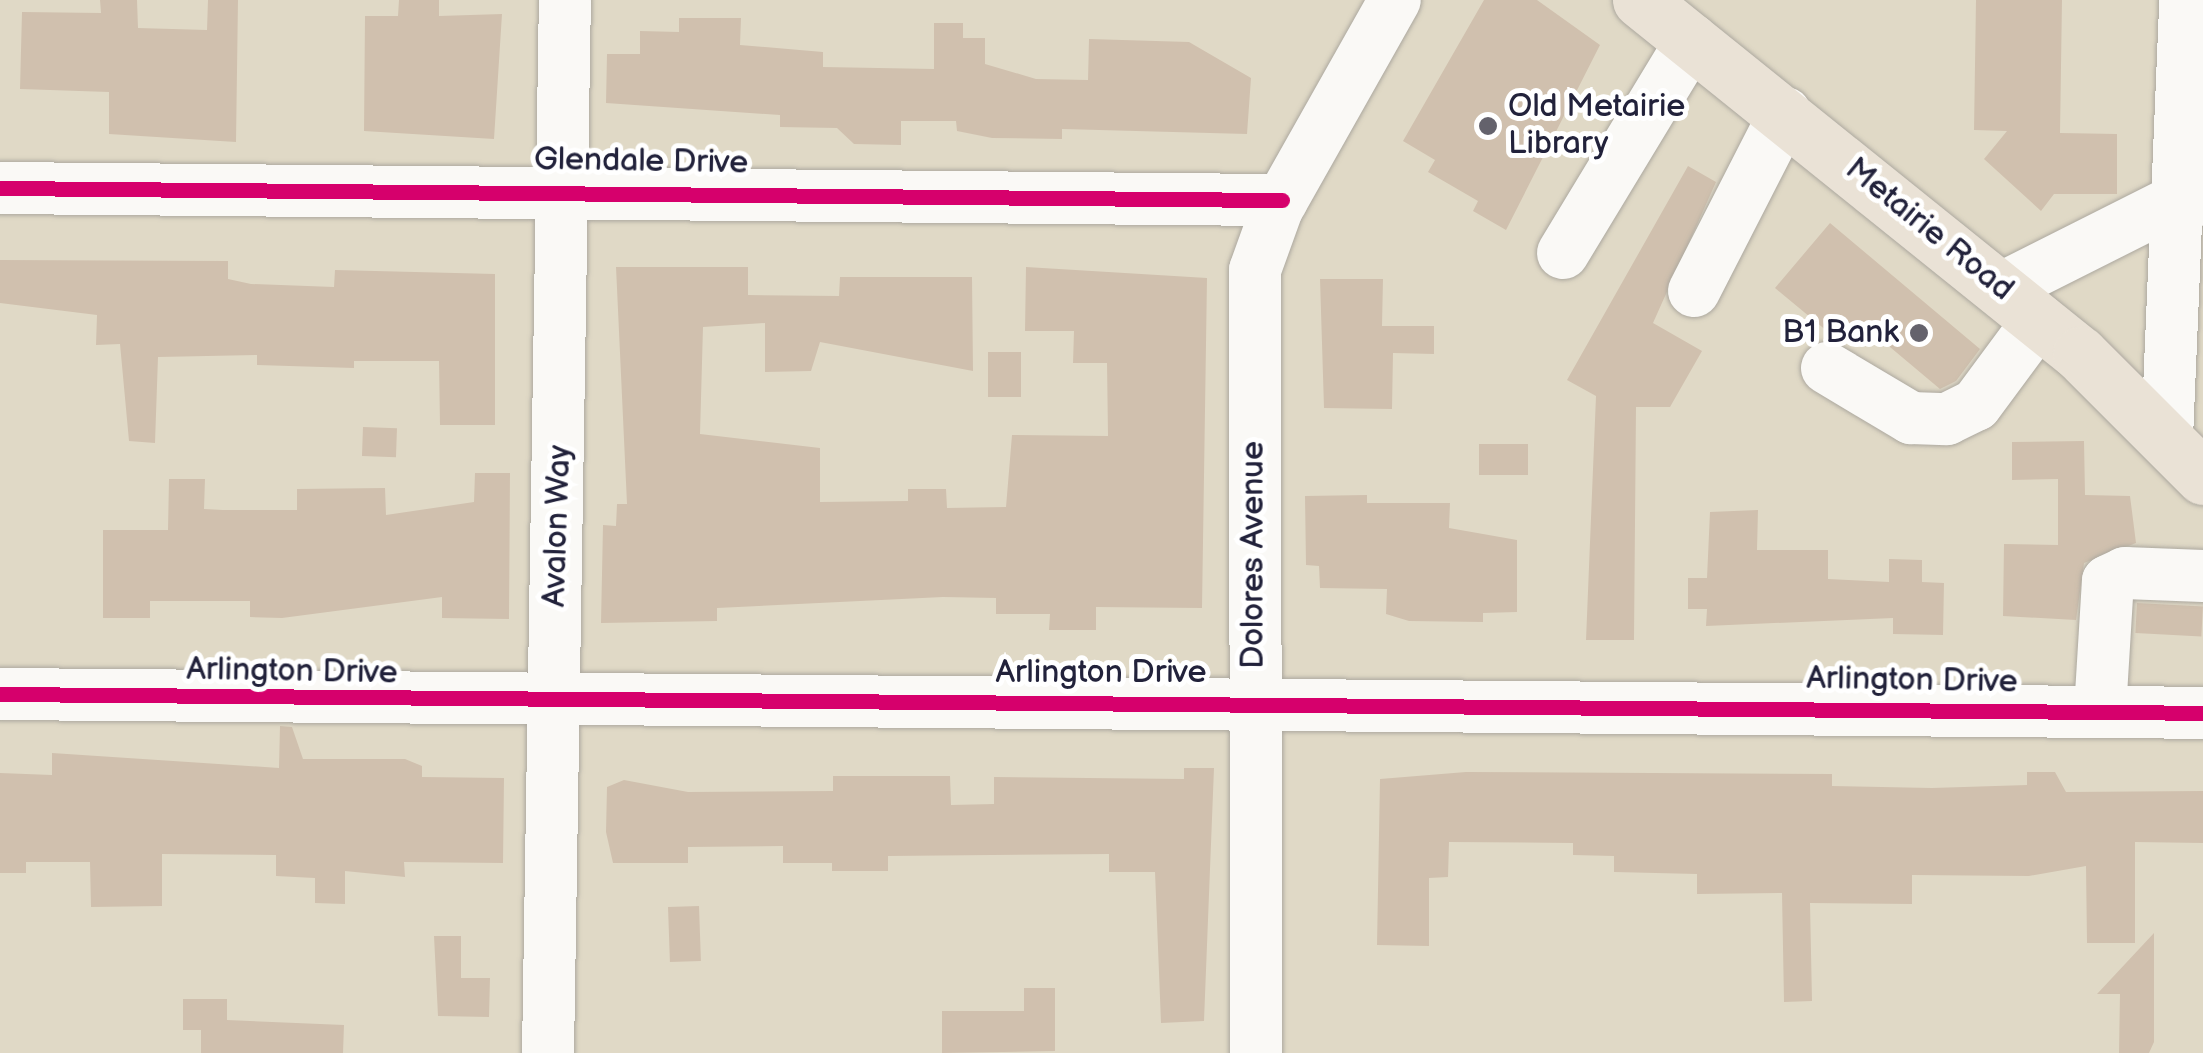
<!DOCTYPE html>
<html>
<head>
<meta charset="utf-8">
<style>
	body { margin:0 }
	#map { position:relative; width:2203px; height:1053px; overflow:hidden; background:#e0d9c6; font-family:"Balsamiq Sans",sans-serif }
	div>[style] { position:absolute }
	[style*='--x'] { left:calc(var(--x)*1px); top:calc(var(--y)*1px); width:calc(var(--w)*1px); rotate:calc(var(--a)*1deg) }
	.building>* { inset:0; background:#d0c0ae; transform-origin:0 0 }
	.roads { filter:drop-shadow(0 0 2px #aca89f) drop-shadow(0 0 2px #aca89f) }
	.minor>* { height:52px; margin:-26px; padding:0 26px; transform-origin:26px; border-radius:26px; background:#faf9f6 }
	.major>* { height:55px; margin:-27.5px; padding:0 27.5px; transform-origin:27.5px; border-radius:27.5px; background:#eae2d6 }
	.cycleway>* { height:15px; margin:-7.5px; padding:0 7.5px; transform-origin:7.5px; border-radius:7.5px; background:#d6006c }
	.dots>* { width:28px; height:28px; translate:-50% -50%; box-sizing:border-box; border:5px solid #fff; border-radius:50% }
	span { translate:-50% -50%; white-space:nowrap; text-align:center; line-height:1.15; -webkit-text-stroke:10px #fff; paint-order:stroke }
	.poi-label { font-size:32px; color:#22223b }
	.left { translate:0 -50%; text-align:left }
	.right { translate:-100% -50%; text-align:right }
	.street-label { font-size:32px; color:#22223b }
</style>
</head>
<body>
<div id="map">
	<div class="building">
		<div style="clip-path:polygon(100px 0,137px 0,138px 28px,207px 30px,208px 0,238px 0,236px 142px,109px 134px,109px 92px,20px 89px,22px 12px,101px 13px)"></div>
		<div style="clip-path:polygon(399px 0,439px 0,439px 16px,502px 14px,494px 139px,364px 131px,365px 16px,398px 16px)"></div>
		<div style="clip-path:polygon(1484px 0,1537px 0,1600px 45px,1506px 230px,1473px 211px,1478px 201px,1428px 172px,1435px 160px,1403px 141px)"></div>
		<div style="clip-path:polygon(1976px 0,2062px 0,2060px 133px,2117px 134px,2117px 194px,2054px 194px,2041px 211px,1984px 159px,2007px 131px,1974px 130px)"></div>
		<div style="clip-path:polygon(679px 18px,741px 18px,740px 45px,823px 52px,823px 67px,934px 69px,934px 23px,963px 23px,963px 38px,985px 38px,985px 64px,1036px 79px,1088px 80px,1089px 39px,1189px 42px,1251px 78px,1247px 134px,1062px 129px,1062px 139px,992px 138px,957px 131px,956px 121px,901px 121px,901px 145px,854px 144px,837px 128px,780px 127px,780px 115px,606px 103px,607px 54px,640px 54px,640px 31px,679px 32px)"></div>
		<div style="clip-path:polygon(1688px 166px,1716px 182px,1653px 323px,1702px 351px,1670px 407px,1636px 407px,1634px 640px,1586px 640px,1596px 396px,1567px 380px)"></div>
		<div style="clip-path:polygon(1830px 223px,1980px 349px,1956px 381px,1940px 389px,1859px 321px,1839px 341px,1775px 288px)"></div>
		<div style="clip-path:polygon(0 260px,228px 261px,228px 279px,251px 284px,334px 287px,335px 270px,495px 274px,495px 425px,440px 425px,439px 361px,354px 361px,354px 368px,257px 365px,257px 355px,158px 357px,155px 443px,129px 441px,120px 344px,96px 345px,97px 315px,0 303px)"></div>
		<div style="clip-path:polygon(616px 267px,748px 267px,748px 295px,839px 296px,840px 277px,972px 277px,973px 371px,820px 342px,811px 371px,765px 372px,765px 323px,703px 327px,700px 434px,820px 448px,820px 502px,908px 501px,908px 489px,946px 489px,947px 508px,1006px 507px,1012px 435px,1108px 436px,1107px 363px,1073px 363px,1074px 331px,1025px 331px,1026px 267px,1207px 278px,1202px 608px,1096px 607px,1096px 630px,1049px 630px,1050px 614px,996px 614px,996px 598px,943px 597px,717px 608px,717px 621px,601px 623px,603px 525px,616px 526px,617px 504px,627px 504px)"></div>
		<div style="clip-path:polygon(1320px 279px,1383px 279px,1382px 326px,1434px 326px,1434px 354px,1393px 353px,1392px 409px,1324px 408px)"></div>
		<div style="left:1021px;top:352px;width:45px;height:33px;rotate:90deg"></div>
		<div style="left:363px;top:427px;width:34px;height:29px;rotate:2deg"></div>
		<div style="clip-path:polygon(2084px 441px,2085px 495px,2130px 496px,2136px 543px,2084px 563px,2076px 620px,2003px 616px,2004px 544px,2058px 545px,2058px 479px,2012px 480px,2012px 442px)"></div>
		<div style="left:1479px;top:444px;width:49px;height:31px"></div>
		<div style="clip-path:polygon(475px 473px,510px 473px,509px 619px,442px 618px,442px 597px,282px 618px,250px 617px,250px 601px,150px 601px,150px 618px,103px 618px,103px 530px,168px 530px,169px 479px,205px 479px,204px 509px,223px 510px,297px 510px,297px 489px,385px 488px,386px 515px,474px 502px)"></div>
		<div style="clip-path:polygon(1367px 495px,1367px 503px,1450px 503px,1449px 528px,1517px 540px,1517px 612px,1483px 613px,1483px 622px,1409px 621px,1386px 614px,1387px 589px,1320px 588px,1319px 566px,1306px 565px,1305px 496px)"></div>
		<div style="clip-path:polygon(1758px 510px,1757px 550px,1828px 550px,1828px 579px,1889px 582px,1889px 559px,1922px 560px,1922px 582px,1944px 583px,1943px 635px,1893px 634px,1893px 618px,1706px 626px,1707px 609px,1688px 609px,1688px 578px,1707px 578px,1710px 512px)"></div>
		<div style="left:2137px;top:603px;width:66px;height:30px;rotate:3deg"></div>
		<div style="clip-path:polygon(280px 726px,292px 727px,303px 759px,405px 759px,422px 766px,422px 777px,504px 778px,503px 863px,404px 862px,405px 877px,345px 871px,345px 904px,315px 903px,315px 878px,276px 876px,276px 855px,162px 854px,162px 906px,91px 907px,90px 862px,26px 862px,26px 873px,0 873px,0 773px,52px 775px,52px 753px,279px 768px)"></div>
		<div style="clip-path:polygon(1184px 768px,1214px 768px,1204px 1021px,1161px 1023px,1155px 872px,1109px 872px,1109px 854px,888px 856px,888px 871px,832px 871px,832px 863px,783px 863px,783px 846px,688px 847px,688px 863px,613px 863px,606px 832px,607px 787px,624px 780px,688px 792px,833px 791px,833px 776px,950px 776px,951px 805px,994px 804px,994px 777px,1184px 779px)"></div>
		<div style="clip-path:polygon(1466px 772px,1832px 774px,1832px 786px,1932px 788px,2027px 785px,2027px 772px,2055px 772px,2066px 792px,2203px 791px,2203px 843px,2135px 842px,2135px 943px,2087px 943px,2086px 866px,2029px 876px,1912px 875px,1912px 904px,1810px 903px,1812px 1001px,1784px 1002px,1782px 893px,1697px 894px,1697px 874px,1614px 872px,1614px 856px,1573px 855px,1573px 843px,1449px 842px,1448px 877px,1429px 878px,1429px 946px,1377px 945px,1380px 779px)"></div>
		<div style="left:699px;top:906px;width:55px;height:31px;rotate:88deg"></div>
		<div style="clip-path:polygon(2154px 933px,2154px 1042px,2149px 1053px,2119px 1053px,2120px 994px,2097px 994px)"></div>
		<div style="clip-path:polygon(434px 936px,461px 936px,461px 978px,490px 978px,489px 1017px,438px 1016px)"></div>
		<div style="clip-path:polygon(1024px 988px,1055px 988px,1055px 1051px,942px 1053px,942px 1011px,1024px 1011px)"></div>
		<div style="clip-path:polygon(183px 999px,227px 999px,227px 1020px,344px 1025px,343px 1053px,201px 1053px,201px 1030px,183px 1030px)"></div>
	</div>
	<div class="roads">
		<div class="minor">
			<div style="--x:0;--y:188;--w:1282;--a:0.54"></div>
			<div style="--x:1563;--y:253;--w:249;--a:-58.8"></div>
			<div style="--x:2002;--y:288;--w:198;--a:-26.7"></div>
			<div style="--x:2179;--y:199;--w:24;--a:2"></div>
			<div style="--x:1694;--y:291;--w:200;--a:-62.9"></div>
			<div style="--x:1827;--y:368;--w:98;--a:30.8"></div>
			<div style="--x:1911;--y:418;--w:36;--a:2"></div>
			<div style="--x:1947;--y:419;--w:32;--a:-26"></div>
			<div style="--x:1976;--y:405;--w:106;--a:-53.5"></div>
			<div style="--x:2167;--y:438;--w:438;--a:-87.6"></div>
			<div style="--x:0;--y:694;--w:2203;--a:0.49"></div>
			<div style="--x:2100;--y:711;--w:130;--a:-86.5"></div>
			<div style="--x:2108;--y:581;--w:19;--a:-25"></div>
			<div style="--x:2125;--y:573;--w:78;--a:2.2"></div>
			<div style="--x:548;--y:1053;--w:1053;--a:-89.08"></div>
			<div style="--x:1256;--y:1053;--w:783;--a:-90.07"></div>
			<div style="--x:1255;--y:270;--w:65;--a:-70.2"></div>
			<div style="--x:1277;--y:209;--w:240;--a:-60.6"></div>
		</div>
		<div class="major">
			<div style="--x:1640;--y:0;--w:565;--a:38.82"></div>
			<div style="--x:2080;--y:354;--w:174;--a:45"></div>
		</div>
	</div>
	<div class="cycleway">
		<div style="--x:0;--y:188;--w:1282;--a:0.54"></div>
		<div style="--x:0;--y:694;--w:2203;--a:0.49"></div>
	</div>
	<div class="dots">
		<div style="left:1488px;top:126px;background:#64626c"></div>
		<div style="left:1919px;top:333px;background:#64626c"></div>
	</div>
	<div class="poi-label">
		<span class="left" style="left:1508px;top:126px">Old Metairie<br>Library</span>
		<span class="right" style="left:1899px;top:333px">B1 Bank</span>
	</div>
	<div class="street-label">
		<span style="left:641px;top:162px;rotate:1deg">Glendale Drive</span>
		<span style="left:1929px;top:230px;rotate:39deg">Metairie Road</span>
		<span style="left:558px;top:526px;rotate:-88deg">Avalon Way</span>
		<span style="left:1254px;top:555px;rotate:-90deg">Dolores Avenue</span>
		<span style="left:292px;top:672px;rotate:1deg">Arlington Drive</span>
		<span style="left:1101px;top:673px">Arlington Drive</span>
		<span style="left:1912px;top:681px;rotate:1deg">Arlington Drive</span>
	</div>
</div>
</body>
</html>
